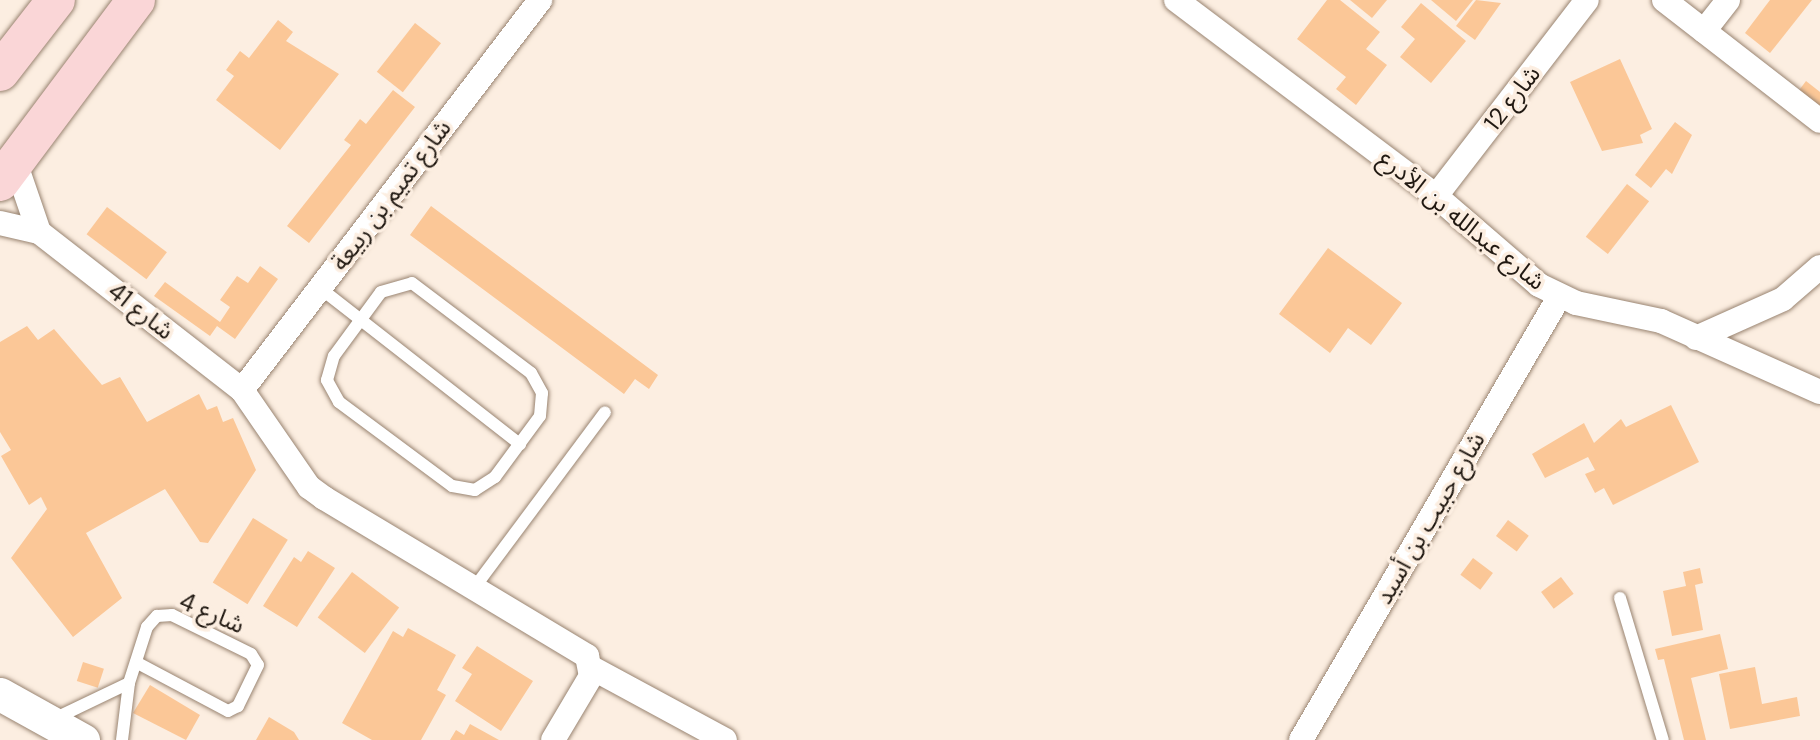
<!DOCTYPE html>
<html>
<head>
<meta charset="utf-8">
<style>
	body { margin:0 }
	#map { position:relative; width:1820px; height:740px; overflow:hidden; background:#fceee1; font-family:"DM Sans","Noto Sans Arabic",sans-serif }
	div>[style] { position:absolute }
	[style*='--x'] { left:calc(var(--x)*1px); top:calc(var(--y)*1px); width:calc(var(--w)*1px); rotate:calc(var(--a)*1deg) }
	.building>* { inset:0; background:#fbc797; transform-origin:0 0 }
	.roads { filter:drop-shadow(0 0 2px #998471) drop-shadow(0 0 2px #998471) }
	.lane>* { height:12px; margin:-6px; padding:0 6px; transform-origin:6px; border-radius:6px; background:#fff }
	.street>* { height:24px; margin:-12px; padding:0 12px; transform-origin:12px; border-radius:12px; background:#fff }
	.secondary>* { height:33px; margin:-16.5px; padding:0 16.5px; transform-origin:16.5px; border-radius:16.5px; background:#fff }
	.primary>* { height:38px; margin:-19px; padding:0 19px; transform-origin:19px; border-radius:19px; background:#fad6d7 }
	span { translate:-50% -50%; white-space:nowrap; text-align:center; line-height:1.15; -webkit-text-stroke:7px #fceee1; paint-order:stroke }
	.street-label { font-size:24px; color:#211912 }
</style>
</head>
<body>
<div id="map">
	<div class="building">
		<div style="clip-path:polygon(1327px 0,1340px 0,1380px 32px,1366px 49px,1387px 65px,1356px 105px,1336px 89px,1346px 77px,1297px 39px)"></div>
		<div style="clip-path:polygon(1350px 0,1387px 0,1372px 18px)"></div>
		<div style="clip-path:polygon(1431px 0,1473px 0,1456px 21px)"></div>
		<div style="clip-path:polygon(1476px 0,1501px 3px,1475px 40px,1456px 26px)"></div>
		<div style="clip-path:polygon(1770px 0,1812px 0,1770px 53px,1745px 33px)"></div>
		<div style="clip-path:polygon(1421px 3px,1466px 41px,1431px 83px,1400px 57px,1415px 39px,1401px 27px)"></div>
		<div style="clip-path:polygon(278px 20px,293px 32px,286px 41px,339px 74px,280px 150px,216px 100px,234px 76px,226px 70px,240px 51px,249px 58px)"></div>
		<div style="left:415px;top:23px;width:33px;height:62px;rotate:38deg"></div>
		<div style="clip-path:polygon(1620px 59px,1652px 129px,1640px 135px,1643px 143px,1602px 151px,1570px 82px)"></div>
		<div style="clip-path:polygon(1806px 81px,1820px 92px,1820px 116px,1794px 97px)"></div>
		<div style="clip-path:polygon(393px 90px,415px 107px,309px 243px,287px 226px,351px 145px,344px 140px,360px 119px,366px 124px)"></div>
		<div style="clip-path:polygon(1675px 122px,1692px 135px,1672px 174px,1666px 169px,1651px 188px,1635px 175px)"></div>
		<div style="left:1627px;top:184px;width:28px;height:67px;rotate:38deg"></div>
		<div style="clip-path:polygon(431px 206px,658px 375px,649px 389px,635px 379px,624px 394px,410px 235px)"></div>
		<div style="left:107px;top:207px;width:75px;height:34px;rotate:37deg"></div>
		<div style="clip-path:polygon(1328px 248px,1402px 303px,1371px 345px,1348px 328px,1330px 353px,1279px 314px)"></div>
		<div style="clip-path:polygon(260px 266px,278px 279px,235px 339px,217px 326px,210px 336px,154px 296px,165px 282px,220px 322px,230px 307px,220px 300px,237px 276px,248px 283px)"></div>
		<div style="clip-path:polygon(27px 326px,38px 340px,54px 329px,102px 385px,120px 377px,147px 422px,199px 394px,207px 410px,217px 406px,223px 422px,233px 418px,256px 470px,208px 543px,200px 542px,165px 489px,86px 533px,122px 598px,73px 637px,11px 558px,47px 509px,41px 497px,29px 505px,1px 456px,11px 450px,0 432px,0 342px)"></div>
		<div style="clip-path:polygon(1671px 405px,1699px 462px,1613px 505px,1604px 488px,1595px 493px,1585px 474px,1595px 470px,1588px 457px,1545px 478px,1532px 454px,1584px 423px,1594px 443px,1621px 419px,1626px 427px)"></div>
		<div style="left:253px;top:518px;width:41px;height:76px;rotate:32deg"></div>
		<div style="left:1508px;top:520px;width:26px;height:20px;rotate:37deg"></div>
		<div style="clip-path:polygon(308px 551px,335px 568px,297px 627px,263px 606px,294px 557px,301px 562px)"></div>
		<div style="left:1473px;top:558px;width:25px;height:21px;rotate:37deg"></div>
		<div style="clip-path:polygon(1700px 568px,1703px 583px,1695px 585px,1703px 630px,1672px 636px,1663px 591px,1686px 586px,1683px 572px)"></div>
		<div style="left:352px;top:572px;width:59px;height:57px;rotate:37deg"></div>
		<div style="left:1561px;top:577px;width:21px;height:25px;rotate:53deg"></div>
		<div style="clip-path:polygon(408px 628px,456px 655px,437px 690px,446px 695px,421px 740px,372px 740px,342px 723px,393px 631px,403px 637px)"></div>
		<div style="clip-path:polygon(1720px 634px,1728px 669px,1691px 678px,1706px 740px,1684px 740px,1664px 659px,1658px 660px,1655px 649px)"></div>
		<div style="clip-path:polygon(477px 646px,533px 681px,501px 731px,455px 701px,472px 674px,462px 668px)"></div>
		<div style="left:83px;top:662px;width:22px;height:20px;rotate:18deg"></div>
		<div style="clip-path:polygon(1755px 667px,1762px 704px,1797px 697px,1800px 716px,1730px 729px,1719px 674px)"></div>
		<div style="clip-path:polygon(150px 685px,200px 715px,186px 740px,133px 713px)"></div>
		<div style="clip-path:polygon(269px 717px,294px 732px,299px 740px,256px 740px)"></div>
		<div style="clip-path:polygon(470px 724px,499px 740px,450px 740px,456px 730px,464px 735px)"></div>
	</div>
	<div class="roads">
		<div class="lane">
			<div style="--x:412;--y:283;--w:149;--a:37.1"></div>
			<div style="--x:531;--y:373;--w:23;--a:61"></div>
			<div style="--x:542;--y:393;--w:23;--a:95"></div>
			<div style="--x:540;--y:416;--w:76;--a:126.4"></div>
			<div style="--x:495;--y:477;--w:24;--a:147"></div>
			<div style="--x:475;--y:490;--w:23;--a:-170"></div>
			<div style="--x:452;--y:486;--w:141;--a:-143.4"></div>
			<div style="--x:339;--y:402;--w:25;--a:-119"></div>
			<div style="--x:327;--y:380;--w:25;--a:-74"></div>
			<div style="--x:334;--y:356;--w:79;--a:-53.7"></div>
			<div style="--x:381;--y:292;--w:32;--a:-16"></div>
			<div style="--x:320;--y:288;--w:254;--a:38"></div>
			<div style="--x:477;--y:584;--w:214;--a:-53.3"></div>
			<div style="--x:1620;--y:598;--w:148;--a:73.2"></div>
			<div style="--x:54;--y:719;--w:83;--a:-25.6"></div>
			<div style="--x:122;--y:740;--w:57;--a:-83"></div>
			<div style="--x:129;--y:683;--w:59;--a:-72.2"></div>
			<div style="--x:147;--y:627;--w:15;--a:-48"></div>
			<div style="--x:157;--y:616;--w:15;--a:-4"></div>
			<div style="--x:172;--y:615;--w:88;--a:26.3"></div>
			<div style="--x:251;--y:654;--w:13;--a:58"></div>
			<div style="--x:258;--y:665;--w:46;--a:116"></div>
			<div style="--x:238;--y:706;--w:11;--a:153"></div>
			<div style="--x:228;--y:711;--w:104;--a:-152"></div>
		</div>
		<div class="street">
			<div style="--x:1176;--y:0;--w:326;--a:37"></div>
			<div style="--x:1436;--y:196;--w:136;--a:40.8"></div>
			<div style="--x:1539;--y:285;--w:41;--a:25.9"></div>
			<div style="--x:1576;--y:303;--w:87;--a:12"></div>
			<div style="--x:1661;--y:321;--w:174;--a:24.1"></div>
			<div style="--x:1664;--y:0;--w:197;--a:37.8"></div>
			<div style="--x:1704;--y:31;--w:39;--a:-52"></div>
			<div style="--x:15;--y:162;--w:74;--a:71.1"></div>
			<div style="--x:1436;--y:196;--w:247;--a:-52.4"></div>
			<div style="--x:0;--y:223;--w:40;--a:13"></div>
			<div style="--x:39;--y:232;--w:257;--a:37.9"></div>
			<div style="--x:242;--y:390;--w:118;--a:55.4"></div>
			<div style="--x:309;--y:487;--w:19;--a:36"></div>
			<div style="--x:324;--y:498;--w:307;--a:31"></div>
			<div style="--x:587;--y:656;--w:20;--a:79"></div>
			<div style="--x:591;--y:676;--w:74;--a:120.7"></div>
			<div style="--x:1696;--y:338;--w:95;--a:-24.1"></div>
			<div style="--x:1783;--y:299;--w:49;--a:-40.9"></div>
			<div style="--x:242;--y:390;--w:491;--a:-52.6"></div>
			<div style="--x:592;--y:668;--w:151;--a:28.4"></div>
			<div style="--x:1301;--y:740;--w:513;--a:-59.78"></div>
		</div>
		<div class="secondary">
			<div style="--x:0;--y:694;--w:95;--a:29"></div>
		</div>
		<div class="primary">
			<div style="--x:0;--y:72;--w:91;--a:-52.1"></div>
			<div style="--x:0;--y:182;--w:227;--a:-53.2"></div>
		</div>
	</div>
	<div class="street-label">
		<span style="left:1512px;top:98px;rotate:-52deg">شارع 12</span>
		<span style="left:391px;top:195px;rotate:-53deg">شارع تميم بن ربيعة</span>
		<span style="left:1462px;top:220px;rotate:39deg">شارع عبدالله بن الأدرع</span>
		<span style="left:141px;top:311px;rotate:38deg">شارع 41</span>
		<span style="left:1430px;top:518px;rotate:-60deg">شارع حبيب بن أسيد</span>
		<span style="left:212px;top:613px;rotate:23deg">شارع 4</span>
	</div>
</div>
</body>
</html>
